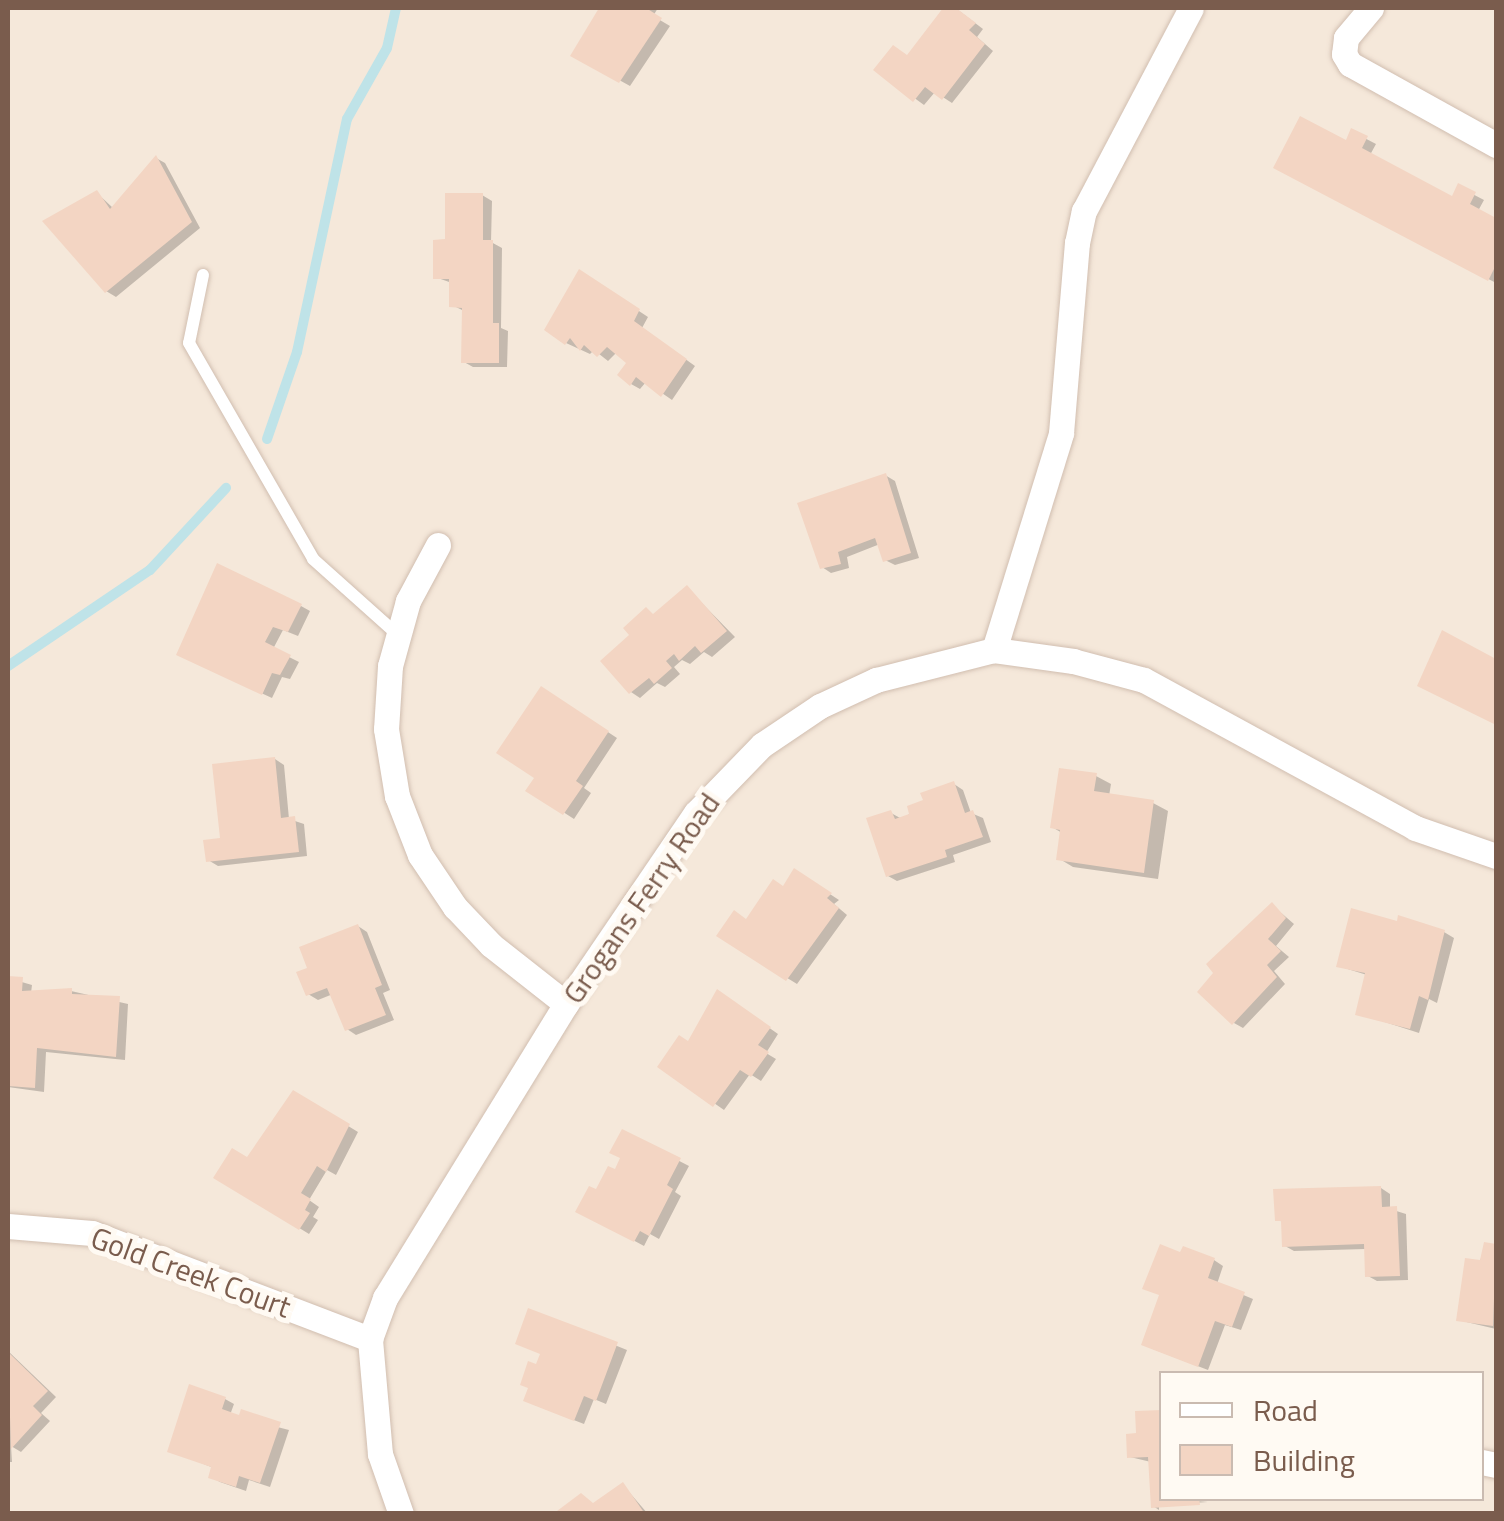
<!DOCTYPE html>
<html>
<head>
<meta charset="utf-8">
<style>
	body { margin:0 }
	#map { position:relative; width:1504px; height:1521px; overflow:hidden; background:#fdf6ec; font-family:"Titillium Web",sans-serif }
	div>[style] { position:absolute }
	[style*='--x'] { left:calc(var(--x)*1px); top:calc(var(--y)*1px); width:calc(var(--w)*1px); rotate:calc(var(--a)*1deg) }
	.residential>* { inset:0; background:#f5e8da }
	.shadow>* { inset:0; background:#0003 }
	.stream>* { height:10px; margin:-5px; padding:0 5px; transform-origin:5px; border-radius:5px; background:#bfe3e8 }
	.building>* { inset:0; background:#f3d5c3 }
	.roads { filter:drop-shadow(0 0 2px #d1beb0) drop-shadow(0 0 2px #d1beb0) }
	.service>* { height:12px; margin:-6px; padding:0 6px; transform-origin:6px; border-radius:6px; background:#fff }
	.minor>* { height:25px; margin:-12.5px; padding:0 12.5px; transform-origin:12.5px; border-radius:12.5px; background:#fff }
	span { translate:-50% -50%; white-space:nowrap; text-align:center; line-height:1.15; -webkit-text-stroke:10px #fffaf3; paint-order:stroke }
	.street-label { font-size:30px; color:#7a5c4d }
	.frame { position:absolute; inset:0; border:10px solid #7a5c4d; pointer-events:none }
	.legend { position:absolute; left:1159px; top:1371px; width:325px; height:130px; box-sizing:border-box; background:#fffaf3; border:2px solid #cabbb1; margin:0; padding:12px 18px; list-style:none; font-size:30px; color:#7a5c4d }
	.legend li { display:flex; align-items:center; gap:20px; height:50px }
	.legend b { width:50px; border:2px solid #cabbb1 }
</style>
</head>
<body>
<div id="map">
	<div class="residential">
		<div style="clip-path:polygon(evenodd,8px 8px,1496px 8px,1496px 1513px,8px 1514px,8px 8px,1162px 1374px,1482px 1374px,1482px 1498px,1162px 1498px,1162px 1374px)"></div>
	</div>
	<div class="shadow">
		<div style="clip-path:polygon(602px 8px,658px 8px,653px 16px,670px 26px,630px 86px,574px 55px)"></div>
		<div style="clip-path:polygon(946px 8px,958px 10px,983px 29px,977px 37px,993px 51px,952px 103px,935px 92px,924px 105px,876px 70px,908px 57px)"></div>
		<div style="clip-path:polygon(1353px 132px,1376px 144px,1370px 155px,1453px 199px,1459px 187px,1484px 200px,1478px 211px,1496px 221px,1496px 283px,1276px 167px,1347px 144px)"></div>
		<div style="clip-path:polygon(156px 158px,165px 163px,200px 228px,116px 297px,106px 291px,97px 193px,113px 208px)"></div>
		<div style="clip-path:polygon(482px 195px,492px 201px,491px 242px,502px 248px,501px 328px,508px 331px,507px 367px,473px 367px,464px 362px,464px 311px,452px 305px,452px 283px,435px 277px,447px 241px)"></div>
		<div style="clip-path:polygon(589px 278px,648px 317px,642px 328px,695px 366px,672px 400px,646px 382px,640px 389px,631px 384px,629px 363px,617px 352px,608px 361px,594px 350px,590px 354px,566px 343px)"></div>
		<div style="clip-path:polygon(885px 475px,895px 481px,919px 558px,895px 565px,885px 560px,880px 544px,847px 557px,849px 568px,831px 573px,822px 567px)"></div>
		<div style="clip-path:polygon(687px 588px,735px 637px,712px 657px,704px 652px,690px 664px,682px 660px,674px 667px,680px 674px,665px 687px,657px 683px,640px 698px,631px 692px,655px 615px)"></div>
		<div style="clip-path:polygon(301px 606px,310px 611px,298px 636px,283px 630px,273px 649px,299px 662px,290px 679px,282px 677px,272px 698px,188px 659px)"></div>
		<div style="clip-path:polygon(550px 694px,617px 738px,584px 788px,591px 793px,574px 819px,529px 790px,537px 777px)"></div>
		<div style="clip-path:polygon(275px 759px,284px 765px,289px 819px,304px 824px,307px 856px,218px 866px,208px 860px)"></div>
		<div style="clip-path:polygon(1096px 776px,1111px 784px,1109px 796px,1153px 803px,1168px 811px,1158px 879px,1073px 867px,1058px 858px,1062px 833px,1052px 827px)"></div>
		<div style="clip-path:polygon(954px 784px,963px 790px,971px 813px,983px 818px,991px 842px,953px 855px,955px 862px,897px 881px,888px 876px,891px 813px,902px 819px)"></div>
		<div style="clip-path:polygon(804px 877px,839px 900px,834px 904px,847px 915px,797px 984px,719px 936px,748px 922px)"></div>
		<div style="clip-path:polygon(1272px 905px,1294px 924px,1276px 946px,1289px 957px,1274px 971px,1285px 984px,1243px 1028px,1234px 1023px)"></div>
		<div style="clip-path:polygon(358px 926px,367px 932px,390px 990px,383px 993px,394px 1020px,356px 1035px,347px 1029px,333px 994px,318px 1000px,308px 994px)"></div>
		<div style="clip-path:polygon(1444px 932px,1454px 938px,1437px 1003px,1429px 999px,1419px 1033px,1357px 1013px,1367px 975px,1338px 966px)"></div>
		<div style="clip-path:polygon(8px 978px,32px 985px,31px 993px,71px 991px,128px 1004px,125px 1060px,46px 1052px,44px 1092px,8px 1087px)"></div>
		<div style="clip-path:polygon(727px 998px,778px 1034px,766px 1053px,776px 1059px,761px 1081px,750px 1074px,724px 1110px,661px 1066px,689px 1044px)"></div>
		<div style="clip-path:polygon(294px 1093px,358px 1132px,336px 1175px,327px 1170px,309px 1200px,319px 1207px,313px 1217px,318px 1220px,309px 1234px,217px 1177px,248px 1160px)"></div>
		<div style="clip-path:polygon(623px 1132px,689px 1166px,675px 1192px,681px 1196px,659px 1239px,650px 1234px,644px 1246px,579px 1211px,616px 1173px,623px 1158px)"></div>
		<div style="clip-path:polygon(1381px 1188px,1390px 1194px,1390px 1209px,1406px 1214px,1408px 1280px,1377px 1281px,1368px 1276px,1366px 1249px,1294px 1251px,1285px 1246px,1284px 1223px,1277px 1219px)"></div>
		<div style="clip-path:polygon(1486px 1245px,1496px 1246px,1496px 1329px,1458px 1320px)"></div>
		<div style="clip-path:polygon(1214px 1260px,1223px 1266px,1217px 1284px,1253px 1299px,1241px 1330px,1225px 1325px,1208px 1370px,1153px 1349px)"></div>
		<div style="clip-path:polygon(530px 1311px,627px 1350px,606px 1404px,594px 1399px,584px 1424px,535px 1405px,543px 1354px)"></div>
		<div style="clip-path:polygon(8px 1351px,56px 1397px,41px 1413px,50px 1421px,21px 1452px,11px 1446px,12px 1462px,8px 1462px)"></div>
		<div style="clip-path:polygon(225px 1399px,234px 1404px,230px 1415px,289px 1430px,270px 1487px,249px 1480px,246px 1491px,220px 1482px,211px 1477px,214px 1468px,170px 1451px)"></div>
		<div style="clip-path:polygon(1138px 1414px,1162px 1498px,1208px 1502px,1159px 1505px,1159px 1510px,1153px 1506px,1151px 1462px,1130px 1457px,1139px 1436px)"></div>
		<div style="clip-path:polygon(623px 1485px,648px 1514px,557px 1514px,595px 1505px)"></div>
	</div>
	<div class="stream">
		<div style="--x:267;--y:439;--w:92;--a:-71"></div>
		<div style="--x:297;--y:352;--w:238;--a:-77.9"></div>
		<div style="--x:347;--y:119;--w:81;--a:-60.6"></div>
		<div style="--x:387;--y:48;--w:41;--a:-77.3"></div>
		<div style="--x:8;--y:666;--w:171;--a:-34.1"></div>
		<div style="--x:150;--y:570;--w:112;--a:-47.2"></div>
	</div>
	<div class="building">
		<div style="clip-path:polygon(599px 8px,646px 8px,662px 18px,619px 83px,570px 56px)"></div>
		<div style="clip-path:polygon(943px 8px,956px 8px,976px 23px,969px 30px,985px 44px,942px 100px,925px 87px,913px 102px,873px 70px,893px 45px,907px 55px)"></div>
		<div style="clip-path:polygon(1300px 116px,1346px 140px,1351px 128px,1368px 136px,1362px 148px,1452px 196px,1458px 183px,1476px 192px,1470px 204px,1496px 218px,1496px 265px,1488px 281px,1273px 168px)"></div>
		<div style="clip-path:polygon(156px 155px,192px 222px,105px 293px,42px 221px,97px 190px,110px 209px)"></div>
		<div style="clip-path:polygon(445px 193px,483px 193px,483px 240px,493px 240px,493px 323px,499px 323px,499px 363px,461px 363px,462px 308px,449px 307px,449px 279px,433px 279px,433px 240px,445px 239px)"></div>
		<div style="clip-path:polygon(579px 269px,640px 309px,634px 321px,687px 359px,661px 397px,636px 377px,630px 386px,617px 375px,626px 363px,607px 347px,597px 357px,584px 345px,580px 351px,570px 338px,565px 345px,544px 330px)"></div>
		<div style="clip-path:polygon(886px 473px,911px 553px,883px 562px,875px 538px,838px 552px,841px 564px,820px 569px,797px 503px)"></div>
		<div style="clip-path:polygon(217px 563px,302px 604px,288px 632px,273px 627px,265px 642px,291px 655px,280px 675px,272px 673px,262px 695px,176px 655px)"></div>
		<div style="clip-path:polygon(687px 585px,727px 631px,701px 653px,695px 646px,679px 661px,674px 654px,666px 661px,672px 668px,654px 684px,649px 678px,629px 694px,600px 661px,629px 635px,623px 628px,646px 607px,653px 614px)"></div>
		<div style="clip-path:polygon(1442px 630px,1496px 659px,1496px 725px,1417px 686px)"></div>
		<div style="clip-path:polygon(541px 686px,609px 731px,576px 781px,583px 786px,563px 815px,525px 791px,534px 778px,496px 753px)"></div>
		<div style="clip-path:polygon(275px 757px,281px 818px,295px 816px,299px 852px,206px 862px,203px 840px,220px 838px,212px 764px)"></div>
		<div style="clip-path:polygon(1059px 768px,1097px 773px,1094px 791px,1154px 800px,1144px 873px,1056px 860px,1060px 830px,1050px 828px)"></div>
		<div style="clip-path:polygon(954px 781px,965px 813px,973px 810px,983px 837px,945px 850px,947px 857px,886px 877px,866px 818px,891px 810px,895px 819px,909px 814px,907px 806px,923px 800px,920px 793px)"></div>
		<div style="clip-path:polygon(794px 868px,832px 893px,827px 898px,839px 908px,786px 981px,716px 936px,734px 910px,746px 919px,773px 879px,783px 886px)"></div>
		<div style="clip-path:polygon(1272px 902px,1286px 918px,1268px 939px,1281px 951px,1267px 965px,1277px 977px,1232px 1025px,1197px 992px,1213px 973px,1206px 964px)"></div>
		<div style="clip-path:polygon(1351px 908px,1397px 921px,1398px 915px,1445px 930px,1428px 1000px,1419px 996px,1410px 1029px,1355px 1015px,1365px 973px,1336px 967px)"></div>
		<div style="clip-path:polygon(358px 924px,382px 985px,375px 988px,386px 1015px,345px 1031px,327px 988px,306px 996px,296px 972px,307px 968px,299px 947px)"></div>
		<div style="clip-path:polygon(8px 976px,23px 977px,22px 991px,72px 988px,72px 994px,120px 996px,116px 1057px,37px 1048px,35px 1088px,8px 1086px)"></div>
		<div style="clip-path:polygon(717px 989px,771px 1027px,758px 1045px,769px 1052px,751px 1077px,740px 1070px,713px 1107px,657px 1067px,679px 1035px,688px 1041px)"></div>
		<div style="clip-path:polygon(293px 1090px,350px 1124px,326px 1172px,317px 1166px,301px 1193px,311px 1199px,305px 1210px,310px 1213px,299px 1230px,213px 1178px,232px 1148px,247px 1157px)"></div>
		<div style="clip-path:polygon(622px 1129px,681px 1158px,667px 1185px,673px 1189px,649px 1236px,640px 1231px,634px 1242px,575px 1212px,589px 1186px,596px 1189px,608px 1166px,615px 1169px,620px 1158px,609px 1153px)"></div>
		<div style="clip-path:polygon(1381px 1186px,1382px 1207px,1397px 1206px,1400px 1276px,1365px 1277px,1364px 1244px,1282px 1247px,1281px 1221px,1275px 1221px,1273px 1189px)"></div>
		<div style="clip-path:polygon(1484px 1242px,1496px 1244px,1493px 1326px,1456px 1321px,1465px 1258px,1480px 1260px)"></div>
		<div style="clip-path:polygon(1160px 1244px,1180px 1252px,1183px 1246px,1215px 1258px,1208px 1278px,1245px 1292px,1232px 1327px,1215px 1321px,1198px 1367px,1141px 1345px,1159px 1295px,1142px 1289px)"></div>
		<div style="clip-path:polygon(528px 1308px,618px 1342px,596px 1401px,584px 1396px,574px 1421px,523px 1401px,528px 1388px,520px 1385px,528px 1361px,536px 1364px,540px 1354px,515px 1344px)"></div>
		<div style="clip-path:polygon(8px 1352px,48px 1391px,33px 1406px,42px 1415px,11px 1449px)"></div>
		<div style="clip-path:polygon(189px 1384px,226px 1397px,222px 1409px,239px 1415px,241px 1409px,281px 1422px,260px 1483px,239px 1476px,236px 1487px,208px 1478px,211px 1467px,167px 1452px)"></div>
		<div style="clip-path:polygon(1162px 1410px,1162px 1498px,1199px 1498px,1200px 1505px,1151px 1508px,1148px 1457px,1127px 1458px,1126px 1434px,1136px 1433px,1135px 1411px)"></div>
		<div style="clip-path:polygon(623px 1482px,645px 1514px,553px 1514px,581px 1493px,593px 1503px)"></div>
	</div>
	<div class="roads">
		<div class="service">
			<div style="--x:203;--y:275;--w:69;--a:101.6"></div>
			<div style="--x:189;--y:343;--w:249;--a:60.1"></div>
			<div style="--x:313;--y:559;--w:114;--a:41.8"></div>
		</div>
		<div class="minor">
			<div style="--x:1371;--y:8;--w:39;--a:130"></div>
			<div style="--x:1346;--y:38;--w:16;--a:97"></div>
			<div style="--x:1344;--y:54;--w:12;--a:59"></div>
			<div style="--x:1350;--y:64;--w:167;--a:29"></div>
			<div style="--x:438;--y:545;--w:64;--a:118.2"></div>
			<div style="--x:408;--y:601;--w:67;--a:105.5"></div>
			<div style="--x:390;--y:666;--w:63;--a:93.6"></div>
			<div style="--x:386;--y:729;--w:68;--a:80.7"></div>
			<div style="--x:397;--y:796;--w:63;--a:68.7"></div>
			<div style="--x:420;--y:855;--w:63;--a:56.1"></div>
			<div style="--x:455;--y:907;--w:52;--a:46.5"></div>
			<div style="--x:491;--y:945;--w:95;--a:38.2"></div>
			<div style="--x:994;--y:650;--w:227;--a:-72.8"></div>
			<div style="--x:1061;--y:433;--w:191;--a:-85.2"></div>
			<div style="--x:1077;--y:243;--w:33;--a:-78"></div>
			<div style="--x:1084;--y:211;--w:229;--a:-62.2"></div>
			<div style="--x:8;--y:1226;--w:84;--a:4.8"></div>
			<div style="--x:92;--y:1233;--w:298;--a:20.9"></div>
			<div style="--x:1482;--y:1462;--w:14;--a:12"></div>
			<div style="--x:401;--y:1514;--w:64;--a:-109.3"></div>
			<div style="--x:380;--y:1454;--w:115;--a:-95"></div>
			<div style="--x:370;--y:1339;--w:44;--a:-69.9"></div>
			<div style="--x:385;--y:1298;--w:345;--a:-58.4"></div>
			<div style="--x:566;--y:1004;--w:231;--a:-55.8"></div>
			<div style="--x:696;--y:813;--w:95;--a:-45.9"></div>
			<div style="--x:762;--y:745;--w:70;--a:-33.9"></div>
			<div style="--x:820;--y:706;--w:62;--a:-24.9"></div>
			<div style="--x:876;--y:680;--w:122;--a:-14.3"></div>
			<div style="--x:994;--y:650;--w:80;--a:7.9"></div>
			<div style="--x:1073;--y:661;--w:73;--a:15"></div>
			<div style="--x:1144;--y:680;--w:309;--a:28.6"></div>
			<div style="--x:1415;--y:828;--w:86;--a:19.1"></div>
		</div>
	</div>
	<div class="street-label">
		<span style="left:641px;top:898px;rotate:-55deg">Grogans Ferry Road</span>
		<span style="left:191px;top:1272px;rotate:20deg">Gold Creek Court</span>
	</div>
	<div class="frame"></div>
	<ul class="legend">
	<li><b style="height:12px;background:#fff"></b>Road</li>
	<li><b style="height:28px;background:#f3d5c3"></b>Building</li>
	</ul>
</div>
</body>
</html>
